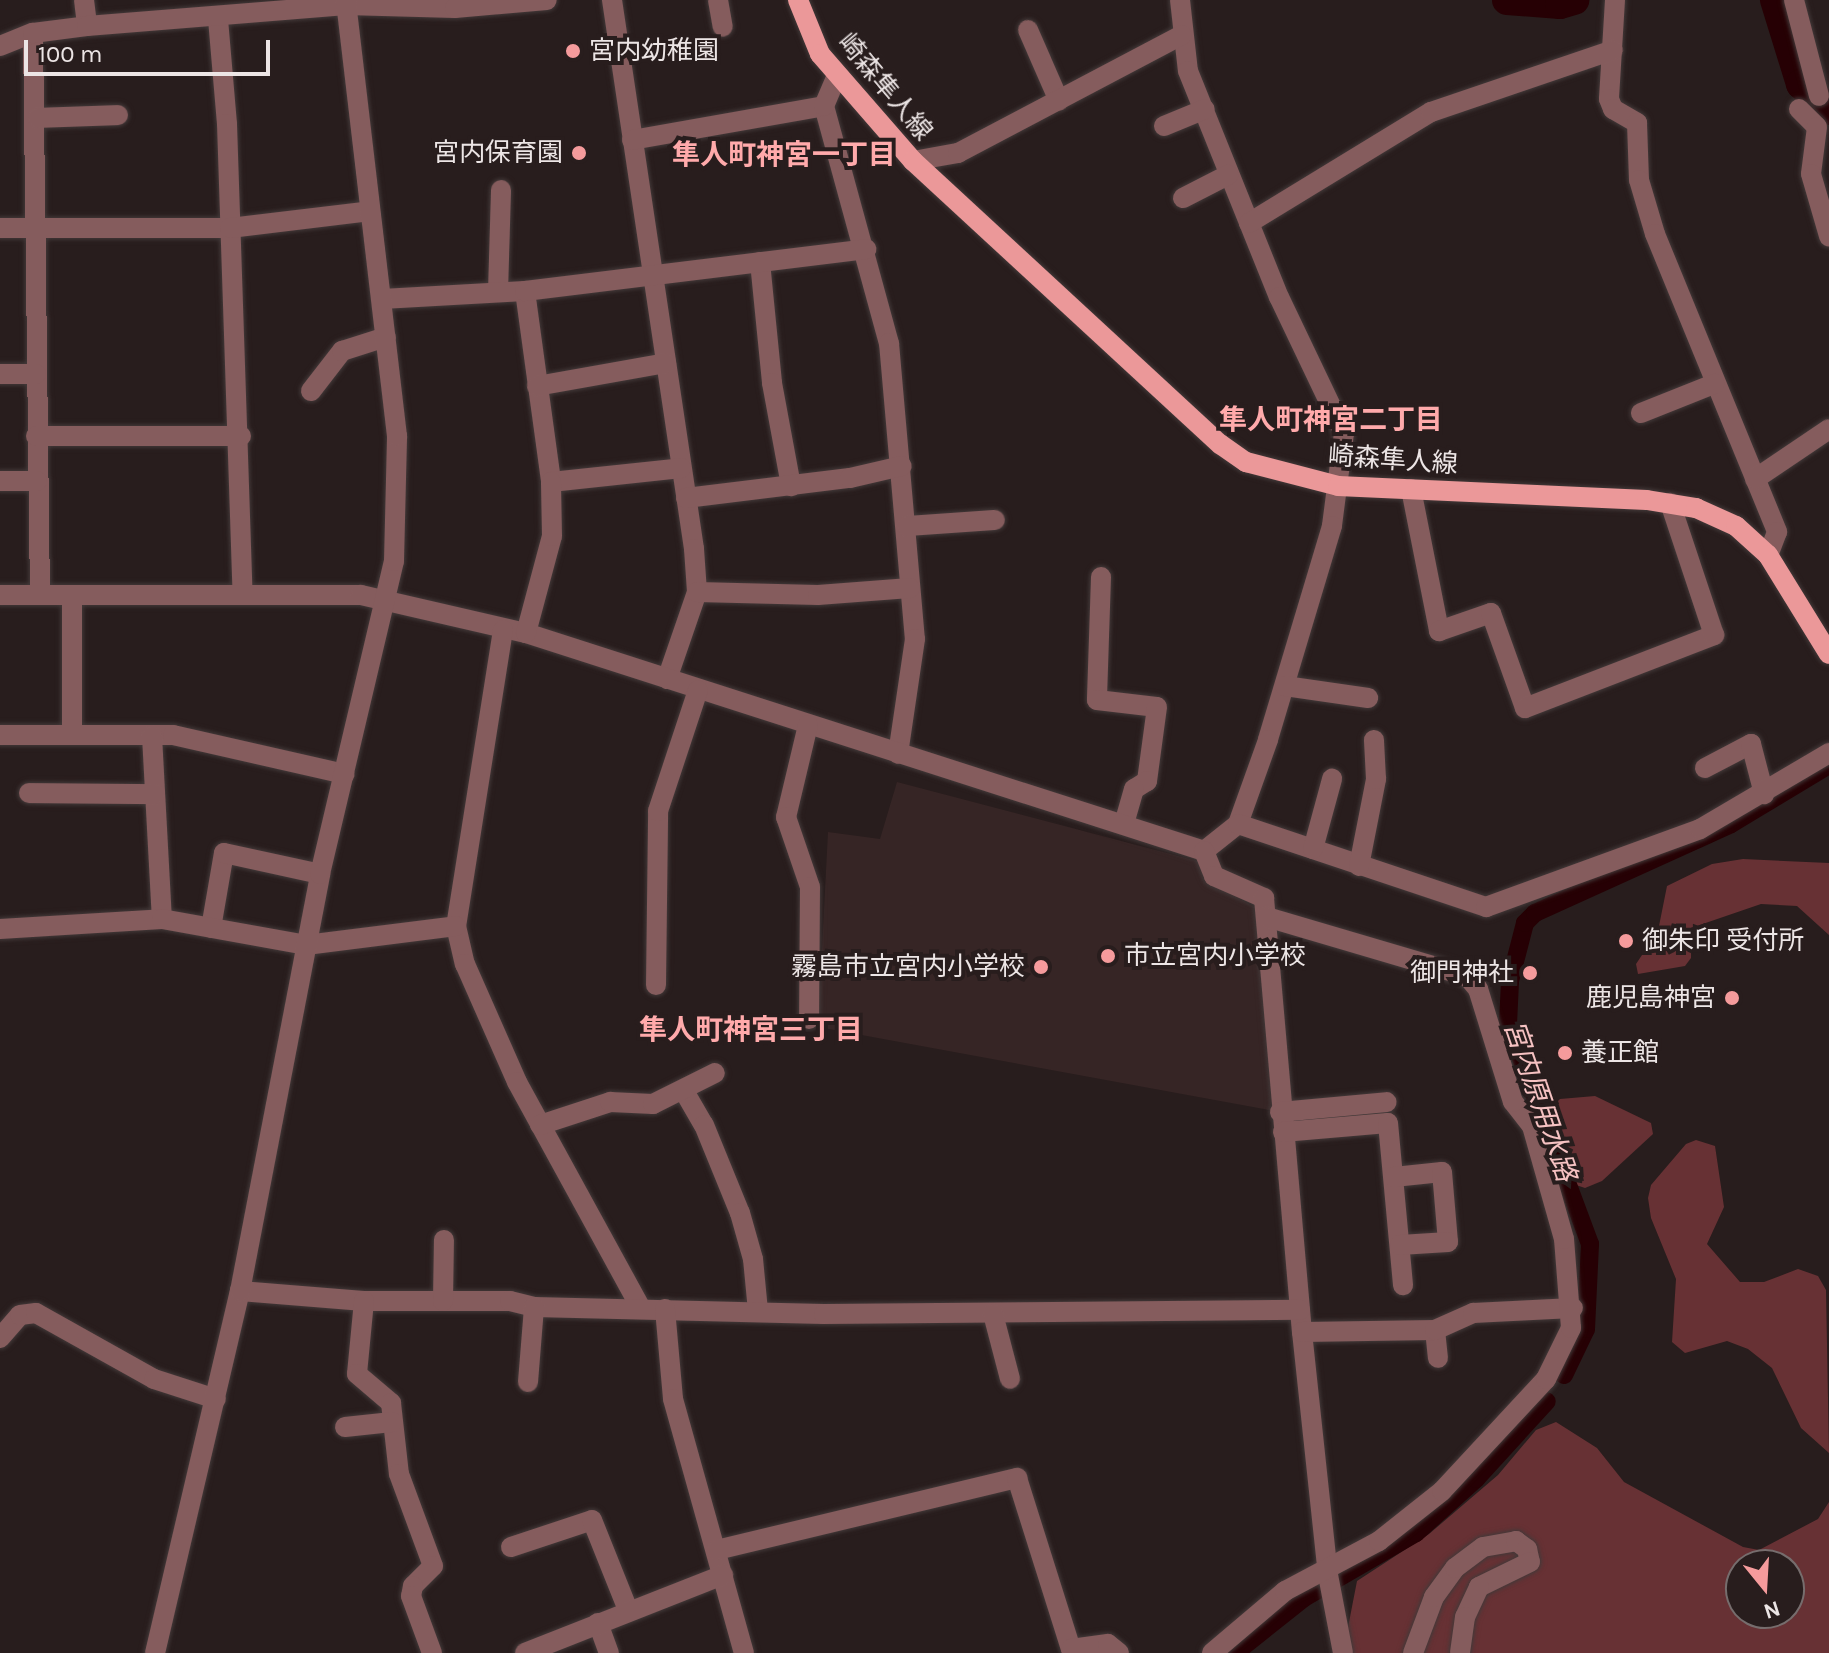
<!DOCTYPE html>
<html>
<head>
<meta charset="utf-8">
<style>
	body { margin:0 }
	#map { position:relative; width:1829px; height:1653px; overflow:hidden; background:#281d1d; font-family:Karla,"Noto Sans JP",sans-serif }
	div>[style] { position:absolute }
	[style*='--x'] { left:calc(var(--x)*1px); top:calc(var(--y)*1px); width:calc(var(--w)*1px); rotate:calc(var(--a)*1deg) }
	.built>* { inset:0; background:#362525 }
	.green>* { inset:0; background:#673134 }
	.canal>* { height:18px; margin:-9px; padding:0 9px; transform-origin:9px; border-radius:9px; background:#260004 }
	.river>* { height:30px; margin:-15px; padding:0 15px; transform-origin:15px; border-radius:15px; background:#260004 }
	.roads { filter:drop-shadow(0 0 2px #433939) drop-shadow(0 0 2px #433939) }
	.minor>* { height:20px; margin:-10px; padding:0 10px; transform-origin:10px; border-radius:10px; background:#855c5d }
	.major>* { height:20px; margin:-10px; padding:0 10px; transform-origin:10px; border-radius:10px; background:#eb9899 }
	.dots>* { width:22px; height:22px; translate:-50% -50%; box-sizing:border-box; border:4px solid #281d1d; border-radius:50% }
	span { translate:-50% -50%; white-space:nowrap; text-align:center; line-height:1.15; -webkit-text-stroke:8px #281d1d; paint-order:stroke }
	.poi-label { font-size:26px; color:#ece5e5 }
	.left { translate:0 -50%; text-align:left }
	.right { translate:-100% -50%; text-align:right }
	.street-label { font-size:26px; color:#ece5e5 }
	.neighbourhood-label { font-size:28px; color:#ffaaab; font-weight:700 }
	.water-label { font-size:28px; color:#f6c2c2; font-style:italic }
	.north { position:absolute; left:1725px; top:1549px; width:80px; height:80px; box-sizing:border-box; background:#281d1d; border:2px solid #766d6d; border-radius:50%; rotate:162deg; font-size:22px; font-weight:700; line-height:32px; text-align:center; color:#ece5e5 }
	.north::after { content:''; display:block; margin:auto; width:28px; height:36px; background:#f59b9c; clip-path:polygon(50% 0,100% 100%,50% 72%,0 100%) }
	.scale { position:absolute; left:24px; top:40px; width:246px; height:36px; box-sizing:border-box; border:4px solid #ece5e5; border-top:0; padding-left:10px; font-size:24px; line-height:28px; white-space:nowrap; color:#ece5e5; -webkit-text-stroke:6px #281d1d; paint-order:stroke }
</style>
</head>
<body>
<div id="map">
	<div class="built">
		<div style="clip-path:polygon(897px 782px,1201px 862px,1204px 879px,1256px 908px,1275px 1111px,818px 1027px,828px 832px,880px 839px)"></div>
	</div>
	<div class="green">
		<div style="clip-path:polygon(1743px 859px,1829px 863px,1829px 935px,1797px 906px,1761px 904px,1691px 928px,1691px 958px,1685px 966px,1638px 974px,1636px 964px,1658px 931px,1667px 886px,1712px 864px)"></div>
		<div style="clip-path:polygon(1595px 1096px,1651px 1123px,1653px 1134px,1602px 1181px,1585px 1188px,1573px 1184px,1547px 1112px,1560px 1099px)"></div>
		<div style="clip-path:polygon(1696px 1140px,1715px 1146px,1724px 1207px,1707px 1244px,1740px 1282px,1764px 1282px,1798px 1269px,1818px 1276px,1826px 1290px,1829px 1453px,1801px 1428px,1772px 1368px,1748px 1349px,1727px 1341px,1685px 1353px,1672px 1342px,1676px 1279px,1651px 1218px,1648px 1198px,1651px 1185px,1686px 1144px)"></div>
		<div style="clip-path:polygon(evenodd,1556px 1422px,1597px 1448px,1624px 1482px,1743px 1547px,1759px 1550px,1818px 1519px,1829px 1502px,1829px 1653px,1343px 1653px,1357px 1581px,1429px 1534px,1498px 1475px,1536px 1430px,1556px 1422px,1741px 1565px,1789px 1565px,1789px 1613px,1741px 1613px,1741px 1565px)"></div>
	</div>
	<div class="canal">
		<div style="--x:1564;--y:1375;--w:51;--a:-64.4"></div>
		<div style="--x:1586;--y:1329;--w:85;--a:-87.3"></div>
		<div style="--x:1590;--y:1244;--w:235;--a:-110.4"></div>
		<div style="--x:1508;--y:1024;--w:43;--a:-87.3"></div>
		<div style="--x:1510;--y:981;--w:60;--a:-75.5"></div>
		<div style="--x:1525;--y:923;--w:14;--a:-45"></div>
		<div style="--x:1535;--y:913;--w:215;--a:-24.4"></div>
		<div style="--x:1731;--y:824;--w:114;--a:-31"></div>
		<div style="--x:1235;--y:1653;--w:88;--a:-38.6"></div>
		<div style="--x:1304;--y:1598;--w:129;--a:-30.1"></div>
		<div style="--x:1416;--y:1533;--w:81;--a:-42"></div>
		<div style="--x:1476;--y:1479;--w:105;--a:-47.7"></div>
	</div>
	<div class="river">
		<div style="--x:1507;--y:0;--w:53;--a:4.3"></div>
		<div style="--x:1560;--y:4;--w:15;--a:-16"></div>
		<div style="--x:1775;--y:0;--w:88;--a:72.8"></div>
		<div style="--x:1801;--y:84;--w:38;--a:43"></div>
	</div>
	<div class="roads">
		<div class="minor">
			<div style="--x:84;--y:0;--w:26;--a:83"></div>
			<div style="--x:612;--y:0;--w:555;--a:81.5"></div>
			<div style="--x:694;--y:549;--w:43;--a:86"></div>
			<div style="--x:697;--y:592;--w:92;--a:109"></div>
			<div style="--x:718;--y:0;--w:27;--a:80"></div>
			<div style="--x:1180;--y:0;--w:71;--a:83.6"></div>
			<div style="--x:1188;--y:71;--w:244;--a:68.1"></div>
			<div style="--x:1279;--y:297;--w:151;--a:64.5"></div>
			<div style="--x:1344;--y:433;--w:94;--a:97.4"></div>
			<div style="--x:1332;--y:526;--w:223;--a:106.7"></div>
			<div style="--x:1268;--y:740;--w:89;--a:109.7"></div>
			<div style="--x:1238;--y:824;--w:43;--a:141.5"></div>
			<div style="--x:1615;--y:0;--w:99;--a:93.5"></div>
			<div style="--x:1609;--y:99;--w:11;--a:68"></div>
			<div style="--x:1613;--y:109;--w:28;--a:30"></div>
			<div style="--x:1637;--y:123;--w:57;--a:88"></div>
			<div style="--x:1639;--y:180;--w:56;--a:73.5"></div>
			<div style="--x:1655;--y:234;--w:322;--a:67.7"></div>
			<div style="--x:1777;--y:532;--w:25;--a:111"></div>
			<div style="--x:1794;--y:0;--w:99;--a:75.4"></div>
			<div style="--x:218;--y:19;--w:105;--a:85.1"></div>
			<div style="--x:227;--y:124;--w:470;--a:88.1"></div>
			<div style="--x:1028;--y:30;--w:77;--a:66.4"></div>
			<div style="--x:33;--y:33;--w:562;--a:89.29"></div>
			<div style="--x:0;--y:46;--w:35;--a:-22"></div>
			<div style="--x:33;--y:33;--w:54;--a:-7.4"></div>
			<div style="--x:87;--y:26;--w:260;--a:-4.6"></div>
			<div style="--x:346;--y:5;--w:109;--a:1.6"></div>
			<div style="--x:455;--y:8;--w:92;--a:-5"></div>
			<div style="--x:824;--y:106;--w:246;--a:74.7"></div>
			<div style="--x:889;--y:343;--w:297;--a:85"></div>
			<div style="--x:915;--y:639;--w:116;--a:98.4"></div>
			<div style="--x:1799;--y:109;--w:25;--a:45"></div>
			<div style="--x:1817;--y:127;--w:47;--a:97.3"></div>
			<div style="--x:1811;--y:174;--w:65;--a:73.8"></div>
			<div style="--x:38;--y:118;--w:80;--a:-2.1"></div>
			<div style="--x:1164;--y:126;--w:44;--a:-22.5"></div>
			<div style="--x:632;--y:140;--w:195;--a:-10"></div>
			<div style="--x:824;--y:106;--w:33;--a:-67"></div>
			<div style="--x:913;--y:161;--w:46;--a:-10.1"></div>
			<div style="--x:958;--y:153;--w:253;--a:-27.8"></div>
			<div style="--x:1183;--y:198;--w:51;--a:-27.1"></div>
			<div style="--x:1249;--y:223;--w:213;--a:-31.4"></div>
			<div style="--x:1431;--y:112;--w:192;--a:-18.8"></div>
			<div style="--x:0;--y:228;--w:230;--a:0"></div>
			<div style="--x:230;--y:228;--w:141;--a:-6.9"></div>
			<div style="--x:760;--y:262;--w:122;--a:84.3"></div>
			<div style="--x:772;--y:383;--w:105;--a:79.5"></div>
			<div style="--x:525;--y:291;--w:193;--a:82.2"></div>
			<div style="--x:551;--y:482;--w:131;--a:-6.1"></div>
			<div style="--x:498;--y:292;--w:102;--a:-88.3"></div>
			<div style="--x:382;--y:299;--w:143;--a:-3.2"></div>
			<div style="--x:525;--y:291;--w:344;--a:-7"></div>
			<div style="--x:0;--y:374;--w:36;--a:0"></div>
			<div style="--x:537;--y:386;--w:131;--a:-10.1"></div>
			<div style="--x:311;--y:391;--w:51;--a:-52.2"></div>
			<div style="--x:342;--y:351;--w:46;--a:-17.7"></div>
			<div style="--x:1641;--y:413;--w:79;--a:-21.7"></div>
			<div style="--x:36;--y:436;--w:205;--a:0"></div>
			<div style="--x:1755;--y:479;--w:89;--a:-34"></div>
			<div style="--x:0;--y:481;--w:37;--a:0"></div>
			<div style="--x:1411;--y:489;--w:145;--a:78.8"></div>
			<div style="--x:1439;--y:631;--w:55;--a:-19.1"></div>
			<div style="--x:1491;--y:613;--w:101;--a:70.3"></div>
			<div style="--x:1525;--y:708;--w:203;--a:-21.1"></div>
			<div style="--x:1714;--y:635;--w:139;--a:-108.4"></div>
			<div style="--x:686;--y:498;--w:165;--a:-7"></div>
			<div style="--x:850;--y:478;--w:53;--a:-13"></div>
			<div style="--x:907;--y:526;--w:88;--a:-3.9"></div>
			<div style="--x:1101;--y:577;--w:123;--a:91.9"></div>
			<div style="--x:1097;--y:700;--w:60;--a:6.7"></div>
			<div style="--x:1157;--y:707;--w:75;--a:97.7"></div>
			<div style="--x:1147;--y:781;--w:15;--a:148"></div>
			<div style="--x:1134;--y:789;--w:37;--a:106"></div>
			<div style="--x:697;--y:592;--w:121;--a:1.4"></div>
			<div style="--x:818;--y:595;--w:92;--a:-4.4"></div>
			<div style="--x:0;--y:595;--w:361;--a:0"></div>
			<div style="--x:361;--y:595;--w:169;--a:13"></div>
			<div style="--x:526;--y:633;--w:712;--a:17.82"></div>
			<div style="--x:1204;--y:851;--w:27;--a:68"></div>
			<div style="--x:1214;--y:876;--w:55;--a:23.7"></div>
			<div style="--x:1264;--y:898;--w:436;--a:85"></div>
			<div style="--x:1302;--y:1332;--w:244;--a:83.9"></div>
			<div style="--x:1328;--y:1575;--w:79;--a:79.1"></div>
			<div style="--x:72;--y:595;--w:139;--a:90"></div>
			<div style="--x:503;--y:630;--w:300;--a:99"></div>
			<div style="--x:456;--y:926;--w:39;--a:77"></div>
			<div style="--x:465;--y:964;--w:129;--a:66.2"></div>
			<div style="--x:517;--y:1082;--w:256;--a:61.3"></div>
			<div style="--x:526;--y:633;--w:100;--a:-75"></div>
			<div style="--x:552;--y:536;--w:54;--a:-91.1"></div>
			<div style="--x:1285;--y:686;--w:84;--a:8.2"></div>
			<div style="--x:808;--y:725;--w:95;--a:103.4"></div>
			<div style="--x:786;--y:817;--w:74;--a:71.1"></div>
			<div style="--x:810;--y:887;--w:132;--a:90.4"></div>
			<div style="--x:0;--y:735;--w:173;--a:0"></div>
			<div style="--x:173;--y:735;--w:176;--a:12.8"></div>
			<div style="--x:152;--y:736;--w:183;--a:86.9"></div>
			<div style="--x:1705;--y:768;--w:52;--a:-27.6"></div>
			<div style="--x:1751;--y:744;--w:52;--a:75.4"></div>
			<div style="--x:29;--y:793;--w:126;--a:0.5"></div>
			<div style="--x:1238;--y:824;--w:262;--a:18.5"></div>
			<div style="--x:1486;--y:907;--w:228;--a:-20"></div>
			<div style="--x:1700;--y:829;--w:150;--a:-30.5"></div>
			<div style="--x:1313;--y:849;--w:73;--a:-74.8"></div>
			<div style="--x:1359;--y:866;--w:89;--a:-78.9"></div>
			<div style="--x:1376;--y:779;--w:39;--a:-93"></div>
			<div style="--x:211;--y:928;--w:76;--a:-80.2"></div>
			<div style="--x:224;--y:853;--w:98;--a:12.3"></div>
			<div style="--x:0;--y:929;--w:162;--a:-3.5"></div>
			<div style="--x:162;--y:919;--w:146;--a:10.2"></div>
			<div style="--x:306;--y:945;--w:151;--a:-7.2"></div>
			<div style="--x:656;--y:985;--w:174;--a:-89.3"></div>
			<div style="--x:658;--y:811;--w:127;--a:-71.7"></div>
			<div style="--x:684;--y:1091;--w:39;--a:60"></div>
			<div style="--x:704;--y:1125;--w:95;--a:67.8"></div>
			<div style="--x:740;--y:1213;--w:48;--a:74.2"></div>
			<div style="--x:753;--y:1259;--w:52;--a:84.5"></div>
			<div style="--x:1280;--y:1112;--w:107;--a:-5.3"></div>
			<div style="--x:540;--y:1125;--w:74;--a:-18.2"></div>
			<div style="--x:610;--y:1102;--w:43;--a:2.7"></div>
			<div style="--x:653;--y:1104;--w:69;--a:-26.6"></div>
			<div style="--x:1283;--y:1132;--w:105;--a:-4.9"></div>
			<div style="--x:1388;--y:1123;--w:163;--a:84.7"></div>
			<div style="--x:1394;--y:1177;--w:48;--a:-5.9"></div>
			<div style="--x:1442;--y:1172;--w:70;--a:85.1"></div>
			<div style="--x:1448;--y:1242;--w:48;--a:176.4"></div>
			<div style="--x:240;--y:1291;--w:124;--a:4.6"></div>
			<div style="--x:364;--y:1301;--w:146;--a:0"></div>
			<div style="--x:510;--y:1301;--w:25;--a:14"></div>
			<div style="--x:534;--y:1307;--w:290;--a:1.4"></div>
			<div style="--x:824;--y:1314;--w:476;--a:-0.5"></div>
			<div style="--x:364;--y:1301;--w:73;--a:95.5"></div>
			<div style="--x:357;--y:1374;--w:45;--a:40.5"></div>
			<div style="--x:391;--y:1403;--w:71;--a:83.6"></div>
			<div style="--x:399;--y:1474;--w:98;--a:69.7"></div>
			<div style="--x:433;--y:1566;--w:28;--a:135"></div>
			<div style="--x:413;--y:1586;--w:10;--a:101"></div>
			<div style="--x:411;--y:1596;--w:61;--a:69.8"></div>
			<div style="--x:443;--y:1301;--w:61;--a:-89.1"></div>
			<div style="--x:665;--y:1309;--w:90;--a:84.9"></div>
			<div style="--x:673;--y:1399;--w:264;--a:74.4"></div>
			<div style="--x:993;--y:1314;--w:67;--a:75.3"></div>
			<div style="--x:1435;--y:1330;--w:28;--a:84"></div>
			<div style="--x:1302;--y:1332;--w:133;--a:-0.9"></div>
			<div style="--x:1435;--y:1330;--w:42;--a:-24.1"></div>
			<div style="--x:1473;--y:1313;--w:100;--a:-2.9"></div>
			<div style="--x:0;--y:1338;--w:30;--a:-49"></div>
			<div style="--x:20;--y:1315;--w:16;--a:-7"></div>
			<div style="--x:36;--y:1313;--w:135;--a:29.2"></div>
			<div style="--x:154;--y:1379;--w:65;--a:17.9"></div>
			<div style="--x:528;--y:1382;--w:75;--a:-85.4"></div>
			<div style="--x:345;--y:1427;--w:47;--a:-6.1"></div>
			<div style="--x:511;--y:1547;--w:85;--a:-18.4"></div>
			<div style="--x:592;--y:1520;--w:97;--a:68.2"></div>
			<div style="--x:717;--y:1550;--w:309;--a:-13.5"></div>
			<div style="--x:1017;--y:1478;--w:179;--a:72.5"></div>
			<div style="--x:1071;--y:1649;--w:37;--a:-8"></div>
			<div style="--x:1108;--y:1644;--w:14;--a:39"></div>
			<div style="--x:598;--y:1623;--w:32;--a:70"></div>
			<div style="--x:155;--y:1653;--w:372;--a:-76.8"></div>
			<div style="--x:240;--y:1291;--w:425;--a:-79.1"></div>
			<div style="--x:320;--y:874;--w:322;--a:-76.7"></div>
			<div style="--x:394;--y:561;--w:125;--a:-88.6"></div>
			<div style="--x:397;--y:436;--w:439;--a:-96.7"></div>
			<div style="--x:525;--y:1653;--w:213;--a:-21.5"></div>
			<div style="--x:1212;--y:1653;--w:96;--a:-40.3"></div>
			<div style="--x:1285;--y:1591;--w:106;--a:-28"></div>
			<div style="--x:1379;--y:1541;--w:80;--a:-38.4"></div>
			<div style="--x:1442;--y:1491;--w:153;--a:-47.1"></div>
			<div style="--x:1546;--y:1379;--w:57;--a:-63.9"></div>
			<div style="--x:1571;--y:1328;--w:89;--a:-94.5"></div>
			<div style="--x:1564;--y:1239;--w:117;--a:-105.8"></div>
			<div style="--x:1532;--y:1126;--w:31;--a:-128"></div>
			<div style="--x:1513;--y:1102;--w:118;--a:-107.2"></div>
			<div style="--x:1478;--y:989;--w:17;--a:-130"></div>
			<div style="--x:1467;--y:976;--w:209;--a:-163.6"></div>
			<div style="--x:1413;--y:1653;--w:60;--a:-69.4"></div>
			<div style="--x:1434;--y:1597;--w:36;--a:-54"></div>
			<div style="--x:1455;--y:1568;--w:35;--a:-37"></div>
			<div style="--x:1483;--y:1547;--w:34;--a:-10"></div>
			<div style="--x:1516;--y:1541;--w:14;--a:36"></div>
			<div style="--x:1527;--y:1549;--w:13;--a:77"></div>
			<div style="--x:1530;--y:1562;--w:57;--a:153.9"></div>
			<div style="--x:1479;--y:1587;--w:33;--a:115"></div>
			<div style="--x:1465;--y:1617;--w:36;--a:98"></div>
		</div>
		<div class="major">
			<div style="--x:798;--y:0;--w:58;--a:67.8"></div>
			<div style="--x:820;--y:54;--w:142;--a:49"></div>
			<div style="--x:913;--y:161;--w:418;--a:42.7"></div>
			<div style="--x:1220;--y:444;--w:32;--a:35"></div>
			<div style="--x:1246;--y:462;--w:95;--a:14.6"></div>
			<div style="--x:1338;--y:486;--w:309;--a:2.6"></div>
			<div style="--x:1647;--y:500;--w:50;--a:9.3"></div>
			<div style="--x:1696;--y:508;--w:44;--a:24.2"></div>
			<div style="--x:1736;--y:526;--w:43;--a:42.2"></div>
			<div style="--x:1768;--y:555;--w:116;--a:58.4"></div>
		</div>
	</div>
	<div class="dots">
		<div style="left:573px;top:51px;background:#f59b9c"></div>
		<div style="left:579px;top:153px;background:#f59b9c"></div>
		<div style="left:1626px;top:941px;background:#f59b9c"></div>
		<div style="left:1108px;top:956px;background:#f59b9c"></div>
		<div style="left:1041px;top:967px;background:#f59b9c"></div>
		<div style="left:1530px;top:973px;background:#f59b9c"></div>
		<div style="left:1732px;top:998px;background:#f59b9c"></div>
		<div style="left:1565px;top:1053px;background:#f59b9c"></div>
	</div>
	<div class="poi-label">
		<span class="left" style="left:589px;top:51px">宮内幼稚園</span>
		<span class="right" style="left:563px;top:153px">宮内保育園</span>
		<span class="left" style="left:1642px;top:941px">御朱印 受付所</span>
		<span class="left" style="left:1124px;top:956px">市立宮内小学校</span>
		<span class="right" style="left:1025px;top:967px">霧島市立宮内小学校</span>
		<span class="right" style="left:1514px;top:973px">御門神社</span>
		<span class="right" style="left:1716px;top:998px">鹿児島神宮</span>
		<span class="left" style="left:1581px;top:1053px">養正館</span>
	</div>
	<div class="street-label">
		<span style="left:885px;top:87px;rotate:50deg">崎森隼人線</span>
		<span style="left:1393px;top:460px;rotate:4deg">崎森隼人線</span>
	</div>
	<div class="neighbourhood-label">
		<span style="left:784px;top:155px">隼人町神宮一丁目</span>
		<span style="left:1331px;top:420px">隼人町神宮二丁目</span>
		<span style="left:751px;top:1030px">隼人町神宮三丁目</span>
	</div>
	<div class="water-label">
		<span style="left:1540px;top:1101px;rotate:71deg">宮内原用水路</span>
	</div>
	<div class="north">N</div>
	<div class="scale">100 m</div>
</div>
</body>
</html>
